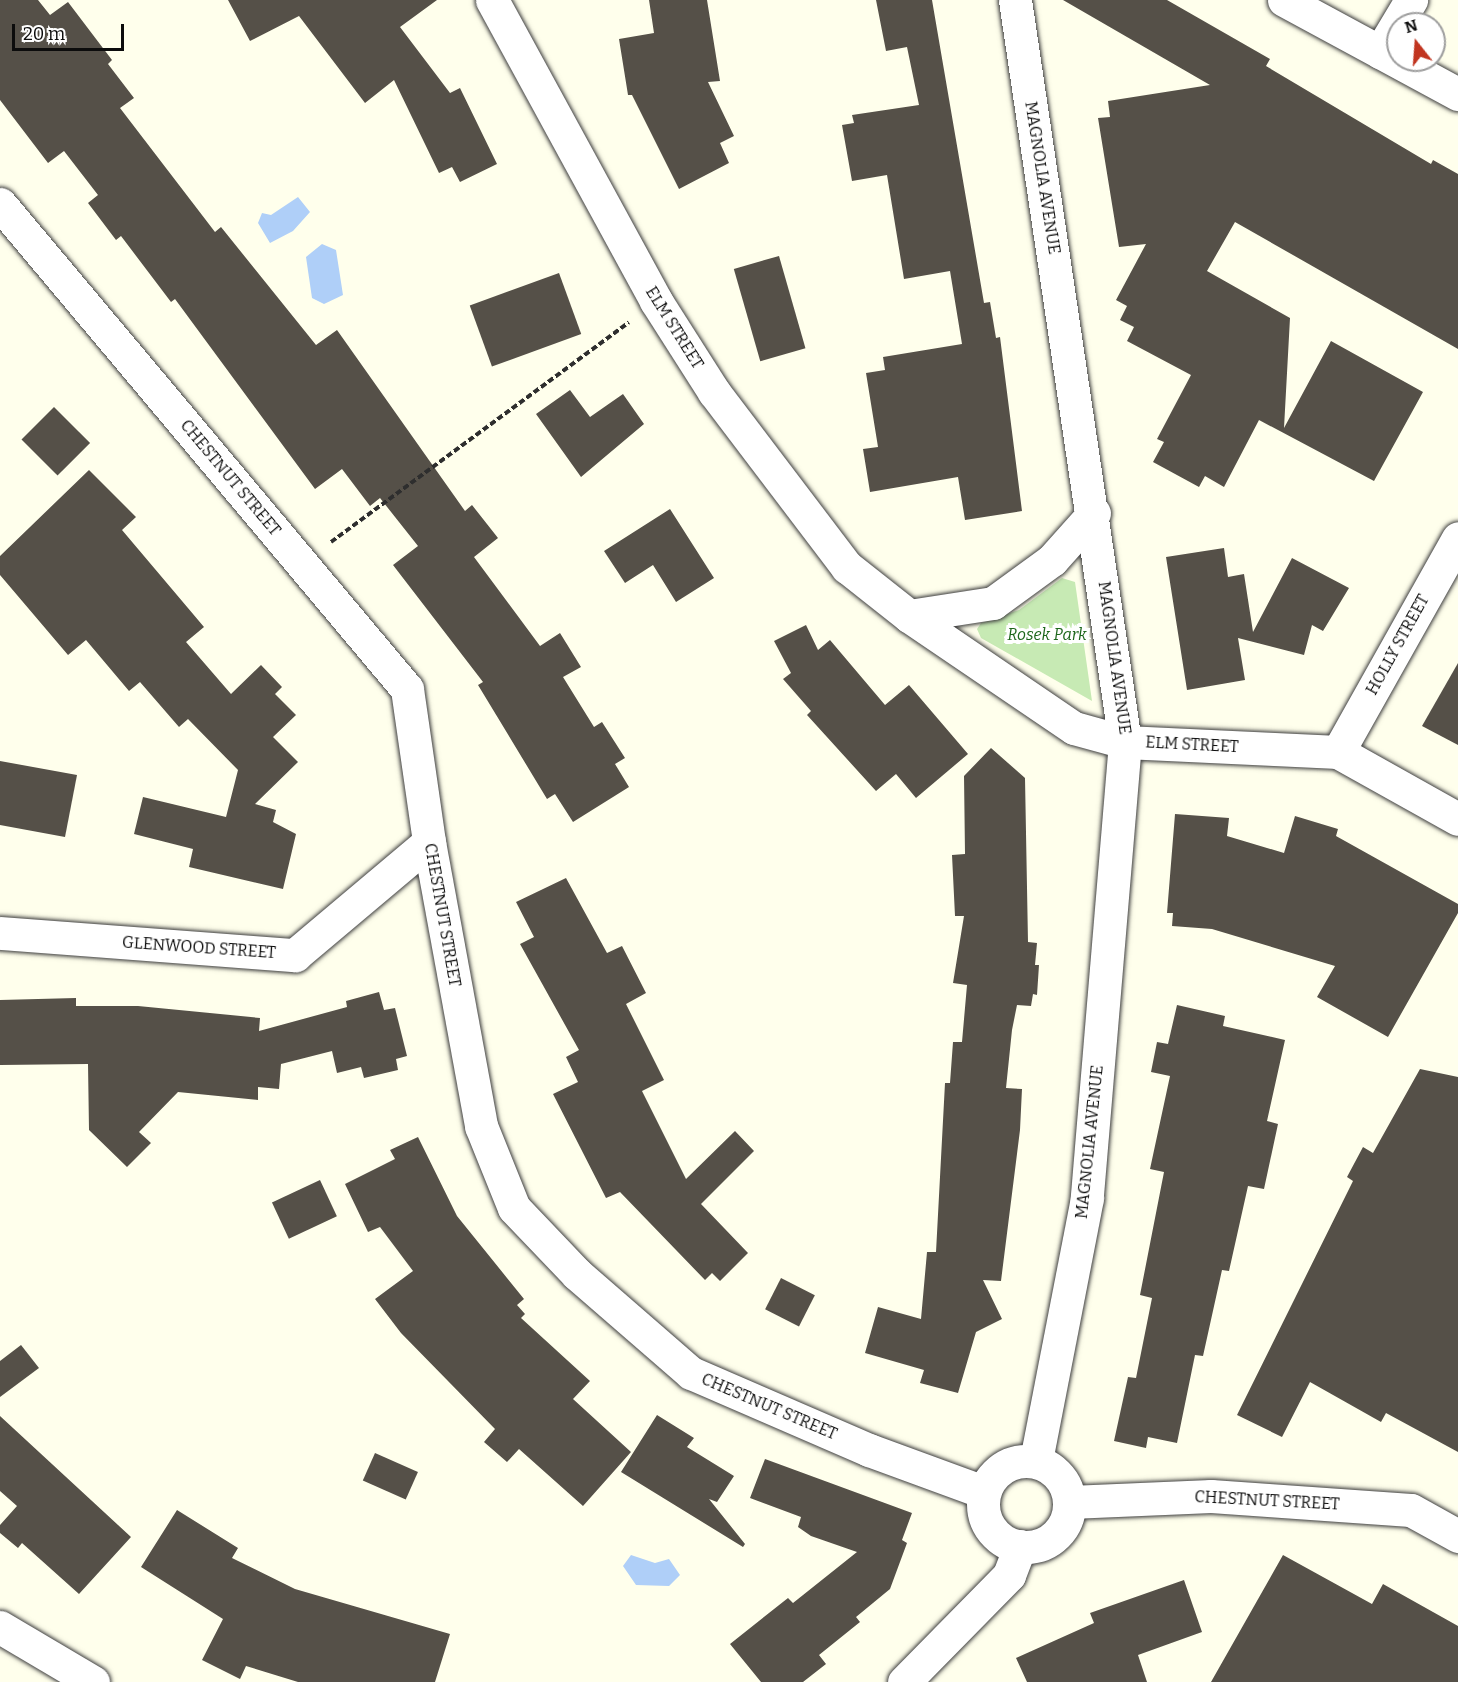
<!DOCTYPE html>
<html>
<head>
<meta charset="utf-8">
<style>
	body { margin:0 }
	#map { position:relative; width:1458px; height:1682px; overflow:hidden; background:#ffffec; font-family:Bitter,serif }
	div>[style] { position:absolute }
	[style*='--x'] { left:calc(var(--x)*1px); top:calc(var(--y)*1px); width:calc(var(--w)*1px); rotate:calc(var(--a)*1deg) }
	.green>* { inset:0; background:#c7eab4 }
	.water>* { inset:0; background:#afcff8 }
	.building>* { inset:0; background:#555048; transform-origin:0 0 }
	.path>* { height:4px; margin-top:-2px; transform-origin:0; background:repeating-linear-gradient(90deg,#2e2e2e 0 6px,transparent 0 9px) }
	.roads { filter:drop-shadow(0 0 2px #3f3f3f) drop-shadow(0 0 2px #3f3f3f) }
	.minor>* { height:33px; margin:-16.5px; padding:0 16.5px; transform-origin:16.5px; border-radius:16.5px; background:#fff }
	.minor>.ring { margin:-16.5px; padding:0; box-sizing:content-box; background:none; border:33px solid #fff; border-radius:50% }
	span { translate:-50% -50%; white-space:nowrap; text-align:center; line-height:1.15; -webkit-text-stroke:6px #fff; paint-order:stroke }
	.street-label { font-size:16px; color:#0c0c0c }
	.park-label { font-size:16px; color:#1d661b; font-style:italic }
	.north { position:absolute; left:1386px; top:12px; width:60px; height:60px; box-sizing:border-box; background:#fff; border:2px solid #9e9e9e; border-radius:50%; rotate:343deg; font-size:16px; font-weight:700; line-height:24px; text-align:center; color:#0c0c0c }
	.north::after { content:''; display:block; margin:auto; width:21px; height:27px; background:#c13520; clip-path:polygon(50% 0,100% 100%,50% 72%,0 100%) }
	.scale { position:absolute; left:12px; top:24px; width:112px; height:27px; box-sizing:border-box; border:3px solid #0c0c0c; border-top:0; padding-left:8px; font-size:18px; line-height:21px; white-space:nowrap; color:#0c0c0c; -webkit-text-stroke:4px #fff; paint-order:stroke }
</style>
</head>
<body>
<div id="map">
	<div class="green">
		<div style="clip-path:polygon(1062px 578px,1075px 582px,1092px 701px,981px 638px,977px 629px,981px 623px,1019px 610px)"></div>
	</div>
	<div class="water">
		<div style="clip-path:polygon(298px 197px,310px 212px,293px 231px,270px 243px,258px 223px,262px 213px,271px 215px)"></div>
		<div style="clip-path:polygon(322px 244px,336px 250px,343px 295px,324px 304px,312px 298px,306px 257px)"></div>
		<div style="clip-path:polygon(631px 1555px,655px 1563px,669px 1559px,680px 1575px,669px 1586px,636px 1585px,623px 1566px)"></div>
	</div>
	<div class="building">
		<div style="clip-path:polygon(0 0,38px 0,50px 15px,68px 2px,112px 60px,108px 64px,134px 98px,120px 108px,215px 232px,221px 227px,316px 345px,337px 330px,465px 511px,472px 505px,498px 538px,474px 557px,540px 646px,560px 633px,581px 667px,563px 677px,594px 727px,602px 722px,625px 758px,615px 764px,629px 787px,573px 822px,555px 794px,547px 799px,478px 685px,483px 682px,393px 565px,418px 546px,380px 498px,370px 506px,342px 469px,315px 489px,175px 299px,171px 302px,121px 236px,116px 240px,88px 203px,98px 195px,64px 151px,48px 163px,0 100px)"></div>
		<div style="clip-path:polygon(228px 0,437px 0,400px 27px,450px 93px,460px 88px,497px 164px,460px 182px,452px 167px,439px 173px,394px 80px,365px 103px,299px 16px,250px 41px)"></div>
		<div style="clip-path:polygon(649px 0,707px 0,720px 81px,708px 82px,734px 136px,720px 143px,729px 163px,679px 189px,632px 95px,628px 95px,619px 39px,654px 33px)"></div>
		<div style="clip-path:polygon(876px 0,932px 0,984px 303px,990px 302px,996px 338px,1000px 337px,1022px 511px,965px 520px,958px 477px,870px 492px,863px 449px,878px 447px,866px 373px,885px 370px,883px 357px,962px 344px,950px 271px,904px 279px,887px 175px,852px 181px,842px 125px,854px 123px,852px 115px,919px 105px,907px 47px,886px 51px)"></div>
		<div style="clip-path:polygon(1063px 0,1167px 0,1270px 59px,1266px 66px,1431px 164px,1433px 160px,1458px 174px,1458px 349px,1235px 222px,1207px 271px,1290px 318px,1284px 428px,1331px 341px,1423px 392px,1374px 481px,1259px 420px,1224px 487px,1205px 476px,1199px 487px,1153px 462px,1164px 442px,1157px 439px,1191px 375px,1127px 341px,1134px 327px,1120px 320px,1127px 306px,1116px 300px,1146px 244px,1119px 247px,1098px 118px,1110px 117px,1108px 101px,1210px 85px)"></div>
		<div style="left:779px;top:256px;width:96px;height:47px;rotate:74deg"></div>
		<div style="left:559px;top:273px;width:65px;height:95px;rotate:70deg"></div>
		<div style="clip-path:polygon(570px 390px,590px 417px,623px 394px,644px 424px,581px 477px,536px 414px)"></div>
		<div style="left:54px;top:407px;width:51px;height:46px;rotate:45deg"></div>
		<div style="clip-path:polygon(89px 470px,136px 517px,122px 530px,204px 627px,186px 642px,231px 694px,261px 665px,282px 687px,275px 694px,296px 715px,273px 737px,298px 762px,255px 804px,276px 810px,273px 822px,296px 834px,283px 889px,189px 867px,193px 849px,134px 834px,143px 797px,226px 817px,238px 770px,188px 719px,179px 727px,140px 682px,129px 691px,86px 640px,68px 655px,0 575px,0 556px)"></div>
		<div style="clip-path:polygon(670px 509px,714px 578px,676px 602px,653px 565px,625px 583px,604px 551px)"></div>
		<div style="clip-path:polygon(1224px 548px,1228px 577px,1244px 574px,1253px 632px,1292px 558px,1349px 588px,1323px 631px,1312px 625px,1304px 655px,1238px 638px,1245px 680px,1187px 690px,1166px 557px)"></div>
		<div style="clip-path:polygon(806px 625px,818px 650px,830px 640px,885px 705px,909px 685px,968px 754px,916px 798px,896px 774px,876px 791px,807px 715px,811px 711px,783px 679px,791px 673px,774px 641px)"></div>
		<div style="clip-path:polygon(1458px 663px,1458px 745px,1422px 726px)"></div>
		<div style="clip-path:polygon(991px 748px,1025px 778px,1028px 942px,1037px 943px,1035px 965px,1039px 965px,1037px 995px,1033px 994px,1031px 1006px,1017px 1005px,1012px 1030px,1006px 1088px,1022px 1089px,1020px 1130px,1001px 1281px,983px 1280px,1002px 1319px,976px 1332px,958px 1393px,920px 1383px,924px 1370px,865px 1353px,878px 1307px,921px 1319px,927px 1252px,936px 1252px,945px 1083px,950px 1083px,953px 1042px,962px 1042px,967px 985px,953px 983px,964px 916px,955px 916px,952px 855px,965px 854px,964px 776px)"></div>
		<div style="clip-path:polygon(0 761px,77px 775px,65px 837px,0 825px)"></div>
		<div style="clip-path:polygon(1175px 814px,1229px 818px,1227px 836px,1284px 853px,1295px 816px,1338px 829px,1336px 836px,1458px 904px,1458px 913px,1388px 1037px,1317px 997px,1335px 966px,1212px 929px,1172px 926px,1173px 913px,1167px 913px)"></div>
		<div style="clip-path:polygon(566px 878px,607px 953px,622px 946px,646px 993px,626px 1004px,664px 1080px,642px 1091px,686px 1179px,735px 1131px,754px 1151px,701px 1204px,748px 1253px,720px 1281px,712px 1273px,705px 1280px,620px 1192px,606px 1198px,553px 1094px,578px 1082px,566px 1057px,579px 1050px,520px 944px,534px 937px,516px 902px)"></div>
		<div style="clip-path:polygon(379px 992px,384px 1010px,395px 1008px,407px 1056px,396px 1059px,398px 1070px,364px 1078px,361px 1067px,337px 1073px,332px 1051px,281px 1064px,279px 1089px,258px 1087px,258px 1100px,178px 1092px,139px 1132px,151px 1143px,127px 1167px,89px 1130px,88px 1064px,0 1065px,0 1000px,76px 998px,76px 1006px,138px 1006px,260px 1018px,259px 1031px,347px 1007px,346px 1001px)"></div>
		<div style="clip-path:polygon(1177px 1005px,1225px 1016px,1223px 1026px,1285px 1040px,1267px 1121px,1278px 1124px,1264px 1189px,1248px 1186px,1229px 1271px,1222px 1270px,1203px 1356px,1195px 1355px,1177px 1443px,1148px 1437px,1146px 1448px,1114px 1441px,1128px 1377px,1136px 1378px,1152px 1298px,1140px 1295px,1164px 1172px,1150px 1169px,1170px 1076px,1151px 1072px,1157px 1042px,1168px 1044px)"></div>
		<div style="clip-path:polygon(1420px 1069px,1458px 1077px,1458px 1452px,1386px 1413px,1381px 1422px,1310px 1382px,1282px 1437px,1237px 1415px,1353px 1181px,1347px 1177px,1363px 1147px,1373px 1153px)"></div>
		<div style="clip-path:polygon(418px 1137px,457px 1216px,524px 1299px,517px 1305px,525px 1314px,521px 1318px,590px 1381px,573px 1399px,631px 1452px,583px 1506px,519px 1449px,507px 1462px,484px 1442px,495px 1429px,401px 1333px,375px 1299px,413px 1271px,380px 1227px,368px 1232px,345px 1184px,395px 1159px,390px 1150px)"></div>
		<div style="left:320px;top:1180px;width:40px;height:53px;rotate:65deg"></div>
		<div style="left:781px;top:1278px;width:38px;height:35px;rotate:27deg"></div>
		<div style="clip-path:polygon(21px 1345px,39px 1368px,0 1397px,0 1361px)"></div>
		<div style="clip-path:polygon(657px 1415px,694px 1438px,687px 1447px,734px 1476px,717px 1502px,709px 1499px,745px 1544px,743px 1547px,621px 1472px)"></div>
		<div style="clip-path:polygon(0 1416px,131px 1537px,79px 1594px,22px 1543px,18px 1548px,0 1533px,0 1525px,17px 1506px,0 1491px)"></div>
		<div style="left:375px;top:1453px;width:47px;height:30px;rotate:24deg"></div>
		<div style="clip-path:polygon(765px 1459px,912px 1513px,902px 1540px,907px 1543px,890px 1589px,856px 1617px,860px 1622px,819px 1655px,826px 1664px,803px 1682px,761px 1682px,730px 1644px,788px 1598px,793px 1603px,857px 1552px,811px 1536px,798px 1527px,801px 1517px,750px 1498px)"></div>
		<div style="clip-path:polygon(177px 1510px,238px 1548px,232px 1558px,295px 1589px,450px 1634px,435px 1682px,298px 1682px,246px 1666px,240px 1679px,202px 1660px,223px 1619px,141px 1567px)"></div>
		<div style="clip-path:polygon(1283px 1555px,1372px 1604px,1383px 1584px,1458px 1626px,1458px 1682px,1211px 1682px)"></div>
		<div style="clip-path:polygon(1184px 1580px,1202px 1632px,1138px 1655px,1147px 1682px,1027px 1682px,1016px 1658px,1094px 1623px,1090px 1613px)"></div>
	</div>
	<div class="path">
		<div style="--x:331;--y:542;--w:370;--a:-36.4"></div>
	</div>
	<div class="roads">
		<div class="minor">
			<div style="--x:492;--y:0;--w:343;--a:61.4"></div>
			<div style="--x:656;--y:301;--w:108;--a:57.5"></div>
			<div style="--x:714;--y:392;--w:220;--a:52.8"></div>
			<div style="--x:847;--y:567;--w:79;--a:38.3"></div>
			<div style="--x:909;--y:616;--w:199;--a:34.2"></div>
			<div style="--x:1074;--y:728;--w:53;--a:15.4"></div>
			<div style="--x:1125;--y:742;--w:213;--a:2.7"></div>
			<div style="--x:1338;--y:752;--w:137;--a:29.2"></div>
			<div style="--x:1015;--y:0;--w:750;--a:81.57"></div>
			<div style="--x:1125;--y:742;--w:458;--a:94.8"></div>
			<div style="--x:1087;--y:1198;--w:268;--a:101"></div>
			<div style="--x:1284;--y:0;--w:198;--a:28.4"></div>
			<div style="--x:1380;--y:52;--w:61;--a:-59.2"></div>
			<div style="--x:0;--y:204;--w:633;--a:50"></div>
			<div style="--x:407;--y:689;--w:155;--a:81.8"></div>
			<div style="--x:429;--y:842;--w:289;--a:79.6"></div>
			<div style="--x:481;--y:1126;--w:88;--a:68.1"></div>
			<div style="--x:514;--y:1208;--w:91;--a:46.3"></div>
			<div style="--x:577;--y:1274;--w:151;--a:41"></div>
			<div style="--x:691;--y:1373;--w:194;--a:23.4"></div>
			<div style="--x:869;--y:1450;--w:122;--a:20.1"></div>
			<div style="--x:909;--y:616;--w:85;--a:-8.8"></div>
			<div style="--x:993;--y:603;--w:73;--a:-36.1"></div>
			<div style="--x:1052;--y:560;--w:63;--a:-48.2"></div>
			<div style="--x:1338;--y:752;--w:245;--a:-60.7"></div>
			<div style="--x:0;--y:933;--w:296;--a:4.3"></div>
			<div style="--x:295;--y:955;--w:175;--a:-40.1"></div>
			<div class="ring" style="left:983px;top:1461px;width:53px;height:53px"></div>
			<div style="--x:1070;--y:1502;--w:141;--a:-2.4"></div>
			<div style="--x:1211;--y:1496;--w:200;--a:4"></div>
			<div style="--x:1411;--y:1510;--w:54;--a:29"></div>
			<div style="--x:0;--y:1627;--w:108;--a:30.6"></div>
			<div style="--x:904;--y:1682;--w:150;--a:-45.5"></div>
			<div style="--x:1009;--y:1575;--w:31;--a:-69"></div>
		</div>
	</div>
	<div class="street-label">
		<span style="left:1042px;top:178px;rotate:81deg">MAGNOLIA AVENUE</span>
		<span style="left:674px;top:328px;rotate:58deg">ELM STREET</span>
		<span style="left:230px;top:478px;rotate:50deg">CHESTNUT STREET</span>
		<span style="left:1398px;top:645px;rotate:-61deg">HOLLY STREET</span>
		<span style="left:1114px;top:658px;rotate:82deg">MAGNOLIA AVENUE</span>
		<span style="left:1192px;top:745px;rotate:3deg">ELM STREET</span>
		<span style="left:442px;top:915px;rotate:80deg">CHESTNUT STREET</span>
		<span style="left:199px;top:948px;rotate:4deg">GLENWOOD STREET</span>
		<span style="left:1090px;top:1142px;rotate:-84deg">MAGNOLIA AVENUE</span>
		<span style="left:769px;top:1407px;rotate:23deg">CHESTNUT STREET</span>
		<span style="left:1267px;top:1501px;rotate:3deg">CHESTNUT STREET</span>
	</div>
	<div class="park-label">
		<span style="left:1047px;top:635px">Rosek Park</span>
	</div>
	<div class="north">N</div>
	<div class="scale">20 m</div>
</div>
</body>
</html>
